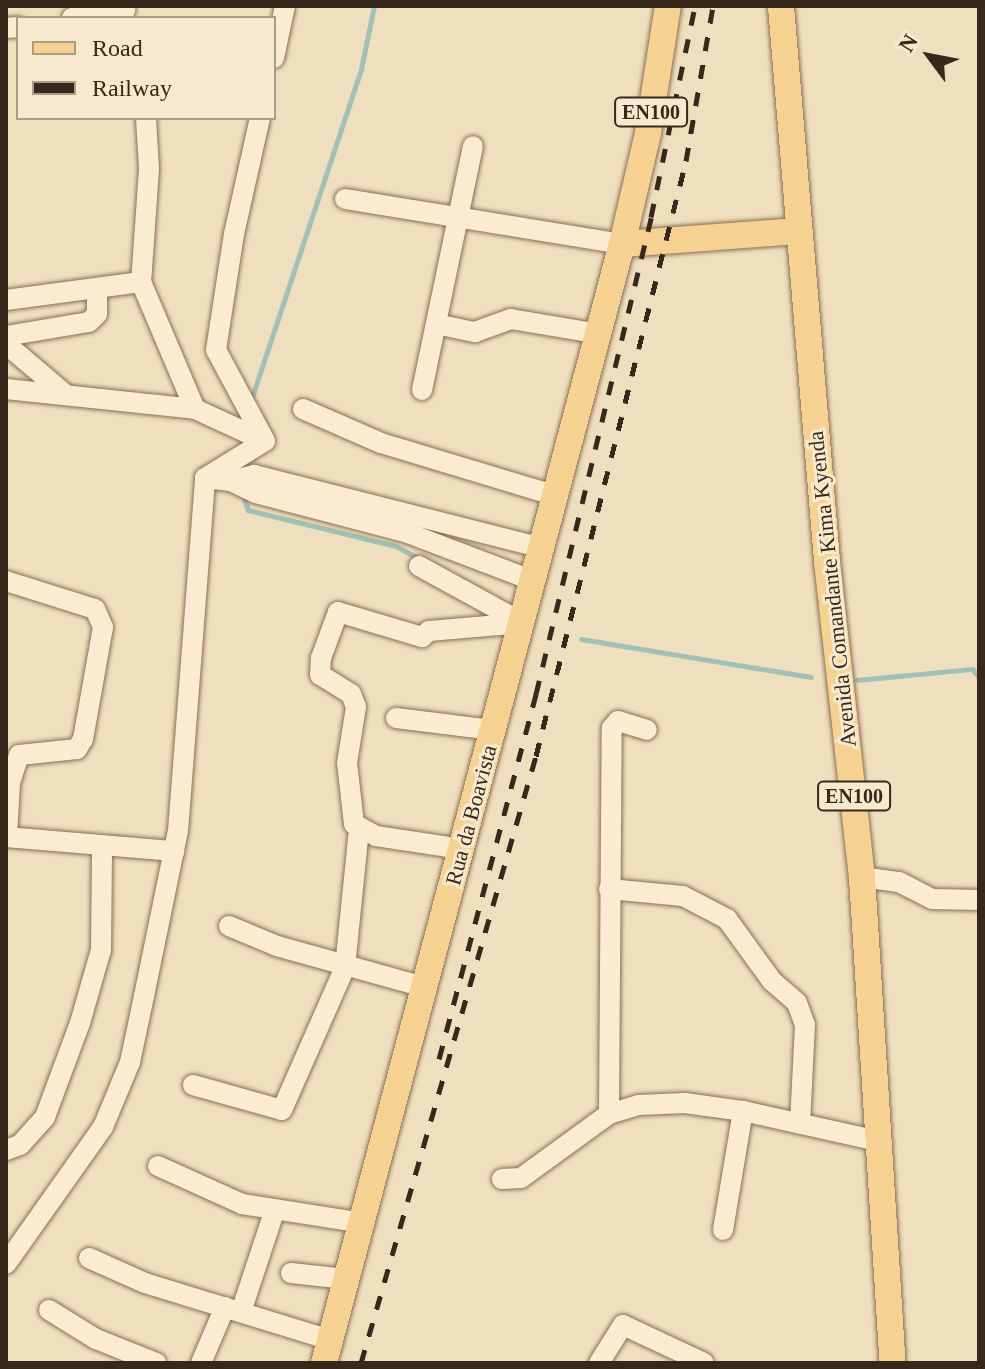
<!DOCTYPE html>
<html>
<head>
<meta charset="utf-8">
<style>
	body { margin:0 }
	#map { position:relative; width:985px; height:1369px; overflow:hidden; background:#f0dfbe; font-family:"Times New Roman",serif }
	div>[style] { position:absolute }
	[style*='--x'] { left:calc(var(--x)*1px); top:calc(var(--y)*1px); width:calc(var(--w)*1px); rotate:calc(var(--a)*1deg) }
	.stream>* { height:5px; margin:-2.5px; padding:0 2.5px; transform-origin:2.5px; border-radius:2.5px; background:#a1c1b6 }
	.roads { filter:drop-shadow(0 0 2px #896e56) drop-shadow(0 0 2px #896e56) }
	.minor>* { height:20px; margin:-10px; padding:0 10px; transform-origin:10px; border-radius:10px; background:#fbecd1 }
	.major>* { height:26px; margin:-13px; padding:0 13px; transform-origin:13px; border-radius:13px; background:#f6d292 }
	.rail>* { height:5px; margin-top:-2.5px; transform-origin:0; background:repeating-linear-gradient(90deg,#37281b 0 14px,transparent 0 28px) }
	span { translate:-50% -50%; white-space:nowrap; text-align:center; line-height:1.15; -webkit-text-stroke:6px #f7e9ce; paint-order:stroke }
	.shield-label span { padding:2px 6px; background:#f7e9ce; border:2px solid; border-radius:6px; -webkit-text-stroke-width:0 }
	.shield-label { font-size:20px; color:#37281b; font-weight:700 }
	.street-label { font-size:22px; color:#37281b }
	.frame { position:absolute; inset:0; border:8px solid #37281b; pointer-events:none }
	.legend { position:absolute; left:16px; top:16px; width:260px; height:104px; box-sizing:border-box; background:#f7e9ce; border:2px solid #aa9c86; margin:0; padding:10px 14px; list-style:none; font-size:24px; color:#37281b }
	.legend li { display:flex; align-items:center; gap:16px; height:40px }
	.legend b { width:40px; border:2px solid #aa9c86 }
	.north { position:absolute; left:889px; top:16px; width:80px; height:80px; -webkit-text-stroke:6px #f7e9ce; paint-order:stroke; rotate:302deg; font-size:22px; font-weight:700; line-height:32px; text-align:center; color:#37281b }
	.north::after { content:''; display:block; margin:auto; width:28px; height:36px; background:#37281b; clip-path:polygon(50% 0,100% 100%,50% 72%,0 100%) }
</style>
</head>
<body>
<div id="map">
	<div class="stream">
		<div style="--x:251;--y:400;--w:349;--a:-71.6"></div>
		<div style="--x:361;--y:69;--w:64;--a:-78.3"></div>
		<div style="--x:244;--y:499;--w:12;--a:70"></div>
		<div style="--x:248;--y:510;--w:152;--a:13.7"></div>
		<div style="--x:396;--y:546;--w:26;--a:29"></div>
		<div style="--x:581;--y:639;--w:233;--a:9.4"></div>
		<div style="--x:857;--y:680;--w:116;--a:-5.5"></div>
		<div style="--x:972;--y:669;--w:11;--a:49"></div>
	</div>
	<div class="roads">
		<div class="minor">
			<div style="--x:72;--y:18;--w:54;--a:-8.6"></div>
			<div style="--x:6;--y:28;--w:12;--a:-5"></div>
			<div style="--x:274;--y:58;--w:53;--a:-78.1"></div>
			<div style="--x:146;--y:118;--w:51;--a:86.6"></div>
			<div style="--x:149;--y:169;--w:113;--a:94"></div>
			<div style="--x:141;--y:282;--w:138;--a:67"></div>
			<div style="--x:345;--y:199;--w:281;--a:9.2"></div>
			<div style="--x:6;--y:300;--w:136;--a:-7.6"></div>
			<div style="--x:436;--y:324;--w:40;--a:12"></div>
			<div style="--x:475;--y:332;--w:38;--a:-20"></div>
			<div style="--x:511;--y:319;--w:90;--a:9.6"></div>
			<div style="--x:6;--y:336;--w:84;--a:-9.6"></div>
			<div style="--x:89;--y:322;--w:11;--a:-45"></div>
			<div style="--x:97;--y:314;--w:26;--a:-90"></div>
			<div style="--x:6;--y:344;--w:77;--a:40.3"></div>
			<div style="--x:6;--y:389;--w:190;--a:6"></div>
			<div style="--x:195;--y:409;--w:77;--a:24.6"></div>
			<div style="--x:422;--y:390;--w:249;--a:-78.2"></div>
			<div style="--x:303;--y:409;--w:85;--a:23.6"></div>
			<div style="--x:381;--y:443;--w:183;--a:16.8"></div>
			<div style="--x:205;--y:478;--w:26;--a:7"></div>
			<div style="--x:231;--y:481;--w:24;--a:-15"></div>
			<div style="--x:254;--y:475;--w:298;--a:14.2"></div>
			<div style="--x:231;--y:481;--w:28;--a:26"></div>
			<div style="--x:256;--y:493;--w:154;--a:14.7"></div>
			<div style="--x:405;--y:532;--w:138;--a:20.8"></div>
			<div style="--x:419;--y:566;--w:119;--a:28.7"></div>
			<div style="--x:6;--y:581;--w:93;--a:17.5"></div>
			<div style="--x:95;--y:609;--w:20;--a:66"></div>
			<div style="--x:103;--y:627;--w:114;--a:100.1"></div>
			<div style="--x:83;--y:739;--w:12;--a:121"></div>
			<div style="--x:77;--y:749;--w:58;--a:174.1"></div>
			<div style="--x:19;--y:755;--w:29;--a:108"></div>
			<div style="--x:10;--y:783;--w:54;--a:93.2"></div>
			<div style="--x:396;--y:718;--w:98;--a:7.1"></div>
			<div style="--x:6;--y:837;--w:169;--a:4.8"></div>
			<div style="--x:462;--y:849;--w:87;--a:-171.4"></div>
			<div style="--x:376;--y:836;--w:25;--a:-151"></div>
			<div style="--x:354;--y:824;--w:61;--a:-96.5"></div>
			<div style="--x:347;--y:763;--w:57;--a:-80.9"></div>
			<div style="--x:356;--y:707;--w:14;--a:-111"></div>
			<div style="--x:351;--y:694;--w:36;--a:-148"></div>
			<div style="--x:320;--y:675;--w:17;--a:-87"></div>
			<div style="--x:321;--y:658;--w:49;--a:-69.7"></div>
			<div style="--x:338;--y:612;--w:88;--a:16.6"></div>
			<div style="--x:422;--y:637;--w:9;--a:-41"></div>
			<div style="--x:429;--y:631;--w:94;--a:-4.9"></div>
			<div style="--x:862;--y:877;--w:37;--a:8"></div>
			<div style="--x:899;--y:882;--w:37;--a:27"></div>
			<div style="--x:932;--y:899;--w:47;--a:1.2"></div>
			<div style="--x:609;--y:889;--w:74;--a:5.4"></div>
			<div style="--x:683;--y:896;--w:50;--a:27.6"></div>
			<div style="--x:727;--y:919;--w:77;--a:54"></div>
			<div style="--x:772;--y:981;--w:33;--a:41"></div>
			<div style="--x:797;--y:1003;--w:23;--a:70"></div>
			<div style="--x:805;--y:1025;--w:99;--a:92.9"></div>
			<div style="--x:229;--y:926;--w:52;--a:22.6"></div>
			<div style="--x:277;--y:946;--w:153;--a:15.6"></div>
			<div style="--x:193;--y:1085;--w:92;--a:15.7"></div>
			<div style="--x:282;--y:1110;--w:156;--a:-66.2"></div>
			<div style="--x:345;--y:967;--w:139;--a:-84.2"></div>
			<div style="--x:609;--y:1114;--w:386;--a:-89.6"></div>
			<div style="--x:612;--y:728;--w:9;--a:-49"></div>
			<div style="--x:618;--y:721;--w:30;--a:17"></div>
			<div style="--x:6;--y:1150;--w:15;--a:-20"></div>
			<div style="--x:20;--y:1145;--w:38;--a:-48"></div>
			<div style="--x:45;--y:1117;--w:100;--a:-69.6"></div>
			<div style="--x:80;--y:1023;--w:76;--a:-74"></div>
			<div style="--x:101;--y:950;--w:102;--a:-89.4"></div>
			<div style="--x:158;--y:1166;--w:92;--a:24.3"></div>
			<div style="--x:242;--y:1204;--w:122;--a:8.9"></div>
			<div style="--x:502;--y:1179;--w:19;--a:-3"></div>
			<div style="--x:521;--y:1178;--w:109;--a:-36"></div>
			<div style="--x:609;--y:1114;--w:30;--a:-17"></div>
			<div style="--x:638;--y:1105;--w:47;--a:-2.4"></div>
			<div style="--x:685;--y:1103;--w:59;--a:7.9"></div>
			<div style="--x:743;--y:1111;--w:138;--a:12.5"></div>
			<div style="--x:723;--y:1230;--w:121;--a:-80.5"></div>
			<div style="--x:89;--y:1258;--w:61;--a:24.1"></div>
			<div style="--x:145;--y:1283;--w:194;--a:17.1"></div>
			<div style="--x:6;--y:1264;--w:168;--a:-54.7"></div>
			<div style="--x:103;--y:1127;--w:70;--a:-67.4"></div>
			<div style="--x:130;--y:1062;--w:67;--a:-78"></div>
			<div style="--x:144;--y:996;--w:168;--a:-78.4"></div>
			<div style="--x:178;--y:831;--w:354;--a:-85.6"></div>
			<div style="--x:205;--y:478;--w:70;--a:-31.7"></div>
			<div style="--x:265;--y:441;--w:103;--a:-118.3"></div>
			<div style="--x:216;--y:350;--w:117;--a:-81.2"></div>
			<div style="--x:234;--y:234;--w:119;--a:-77.4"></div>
			<div style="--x:291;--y:1273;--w:55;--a:6.2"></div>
			<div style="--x:49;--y:1310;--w:55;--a:31.7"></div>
			<div style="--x:96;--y:1339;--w:65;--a:21.8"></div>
			<div style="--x:241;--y:1312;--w:108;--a:-71.7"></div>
			<div style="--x:201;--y:1363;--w:61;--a:-66.8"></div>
			<div style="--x:599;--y:1363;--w:45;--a:-57.7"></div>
			<div style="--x:623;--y:1325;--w:89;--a:25.1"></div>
		</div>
		<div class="major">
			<div style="--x:781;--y:6;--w:557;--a:85.26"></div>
			<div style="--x:827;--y:561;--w:318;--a:83.7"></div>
			<div style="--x:862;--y:877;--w:487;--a:86.4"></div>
			<div style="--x:622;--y:244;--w:177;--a:-4.2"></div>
			<div style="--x:324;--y:1363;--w:1158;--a:-75.09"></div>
			<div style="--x:622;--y:244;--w:114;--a:-76.8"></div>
			<div style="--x:648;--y:133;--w:129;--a:-81.1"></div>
		</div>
	</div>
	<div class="rail">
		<div style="--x:439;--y:1059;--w:378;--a:-75.1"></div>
		<div style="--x:536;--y:694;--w:491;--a:-76.4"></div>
		<div style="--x:651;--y:217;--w:216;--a:-78.2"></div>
		<div style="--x:361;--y:1363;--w:632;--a:-73.92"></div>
		<div style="--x:536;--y:756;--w:614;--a:-75.85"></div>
		<div style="--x:686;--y:161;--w:157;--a:-80.1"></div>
	</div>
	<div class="shield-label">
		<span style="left:651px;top:112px">EN100</span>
		<span style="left:854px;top:796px">EN100</span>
	</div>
	<div class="street-label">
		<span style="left:832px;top:589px;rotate:-96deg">Avenida Comandante Kima Kyenda</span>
		<span style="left:471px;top:815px;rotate:-75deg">Rua da Boavista</span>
	</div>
	<div class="frame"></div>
	<ul class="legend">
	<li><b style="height:10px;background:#f6d292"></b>Road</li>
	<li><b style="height:10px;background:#37281b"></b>Railway</li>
	</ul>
	<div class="north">N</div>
</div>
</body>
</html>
